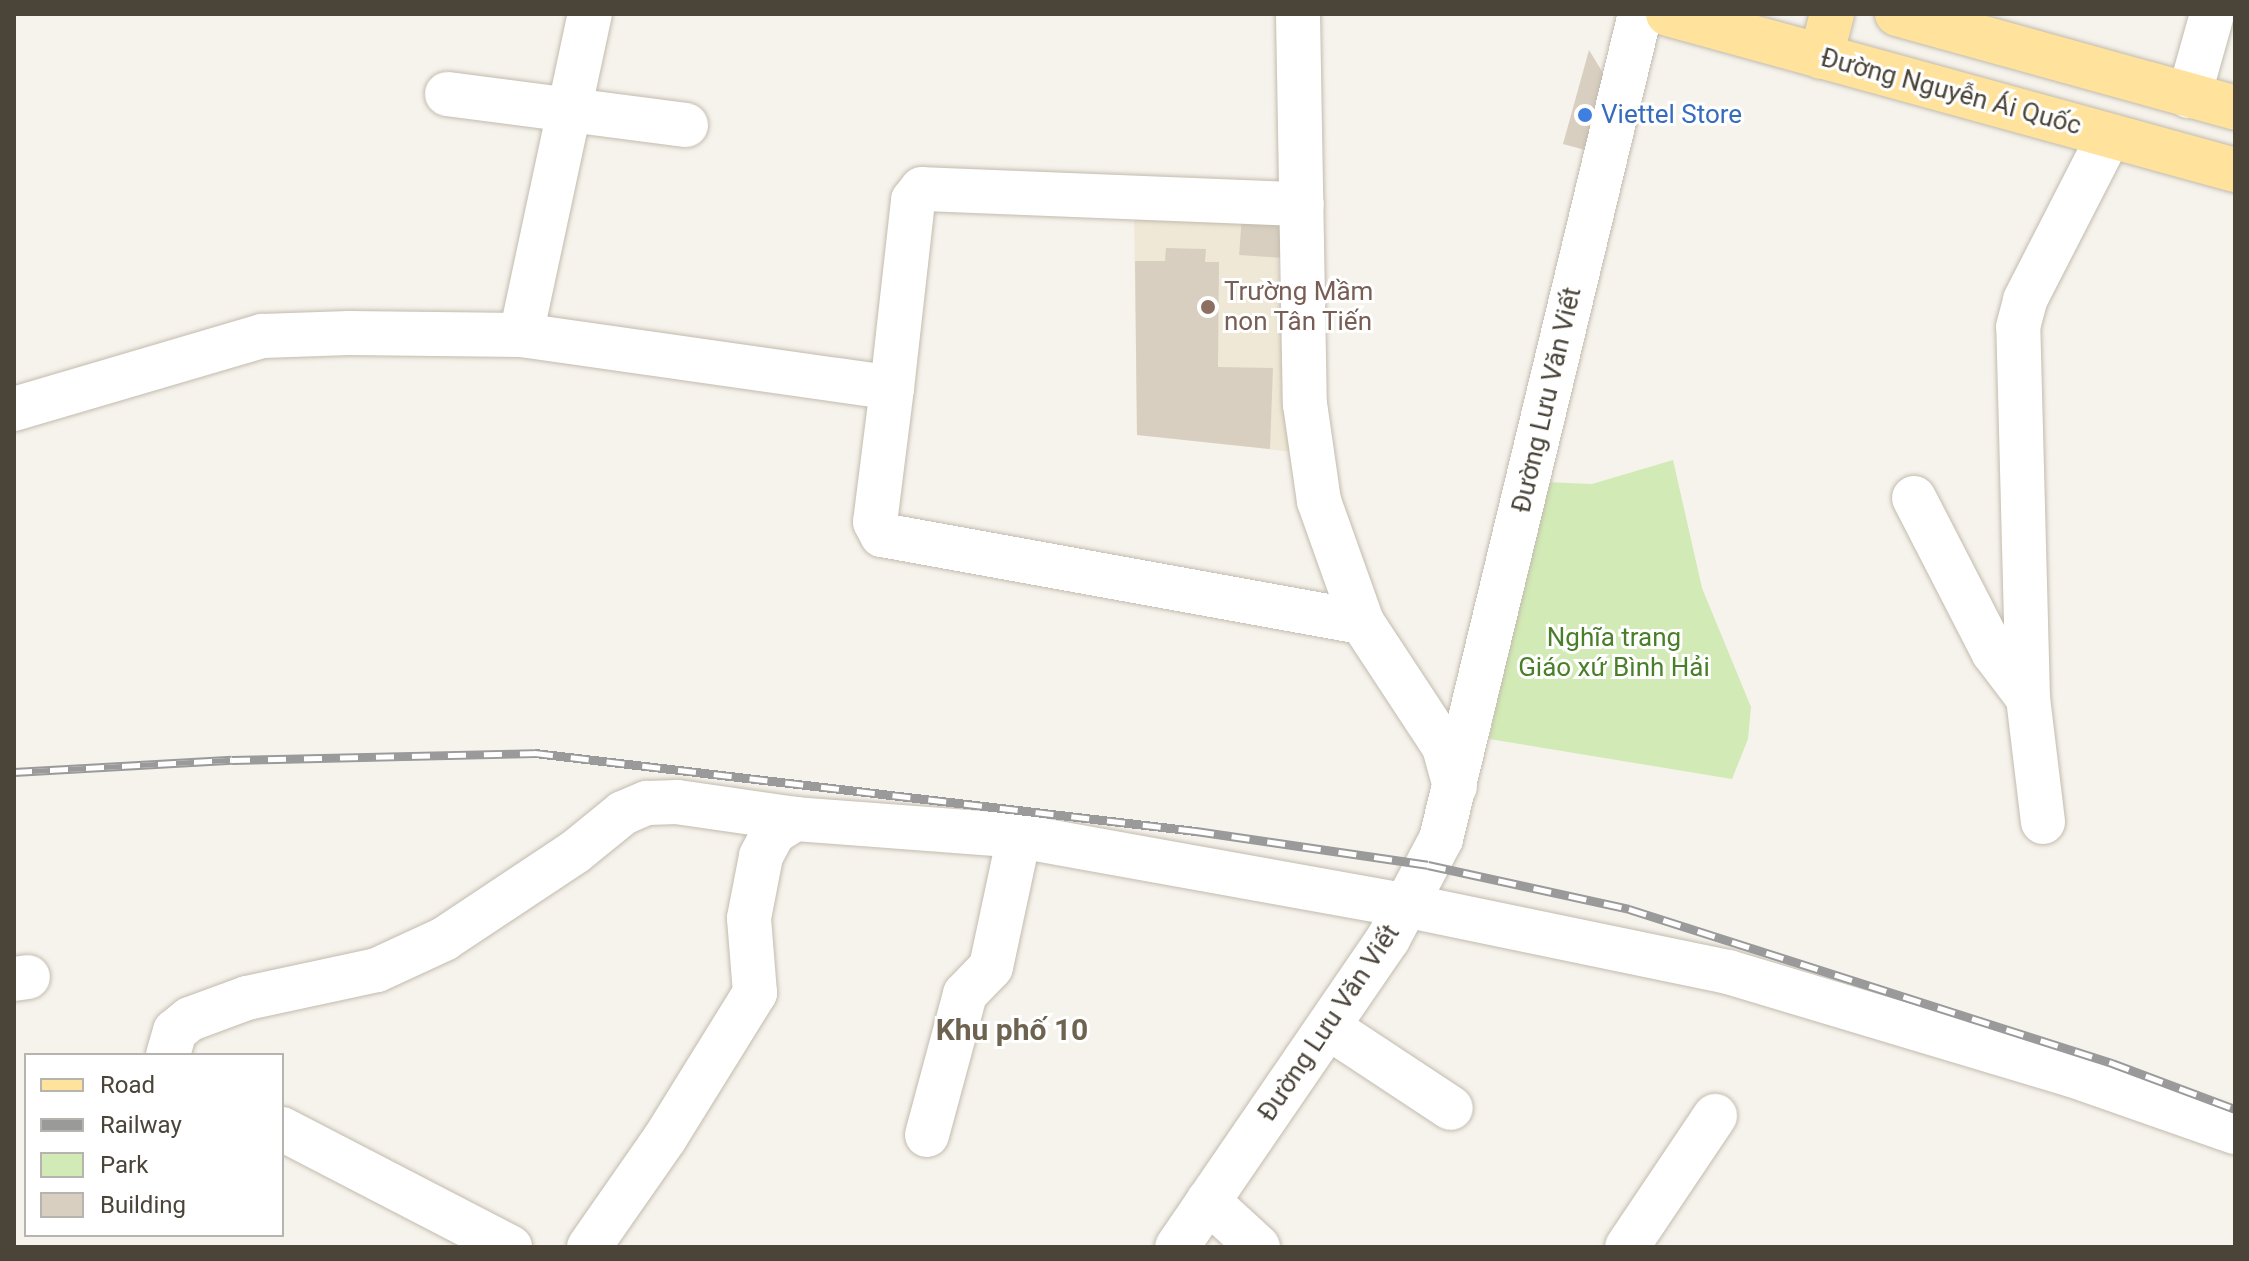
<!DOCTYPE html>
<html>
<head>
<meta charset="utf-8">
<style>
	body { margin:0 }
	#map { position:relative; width:2249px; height:1261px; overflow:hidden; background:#f6f3ec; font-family:Roboto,sans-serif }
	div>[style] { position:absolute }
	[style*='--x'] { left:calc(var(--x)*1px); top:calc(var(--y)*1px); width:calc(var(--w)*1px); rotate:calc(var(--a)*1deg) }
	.education>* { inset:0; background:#efe8d6 }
	.green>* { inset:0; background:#d2eab5 }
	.building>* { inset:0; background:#d8cfc1; transform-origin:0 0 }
	.roads { filter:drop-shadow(0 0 2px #c2bbae) drop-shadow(0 0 2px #c2bbae) }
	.minor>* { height:44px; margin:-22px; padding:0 22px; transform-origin:22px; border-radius:22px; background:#fff }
	.major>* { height:44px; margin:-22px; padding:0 22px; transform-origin:22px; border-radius:22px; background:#ffe39c }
	.rail>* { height:9px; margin-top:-4.5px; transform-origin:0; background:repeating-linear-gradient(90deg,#fff 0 18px,#9a9a9a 0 36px); box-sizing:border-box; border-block:2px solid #9a9a9a }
	.dots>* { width:22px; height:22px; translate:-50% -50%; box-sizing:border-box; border:4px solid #fff; border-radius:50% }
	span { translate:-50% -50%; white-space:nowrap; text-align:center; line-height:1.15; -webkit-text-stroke:6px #fff; paint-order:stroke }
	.street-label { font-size:26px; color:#4b4439 }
	.shop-label { font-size:26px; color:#366cbe }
	.left { translate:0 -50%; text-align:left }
	.education-label { font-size:26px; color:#785e54 }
	.park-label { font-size:26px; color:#4a7f2a }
	.quarter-label { font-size:30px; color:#6e6250; font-weight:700 }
	.frame { position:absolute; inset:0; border:16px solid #4b4439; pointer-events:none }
	.legend { position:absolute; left:24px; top:1053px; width:260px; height:184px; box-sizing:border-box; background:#fff; border:2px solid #b7b4b0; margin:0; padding:10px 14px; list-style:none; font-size:24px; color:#4b4439 }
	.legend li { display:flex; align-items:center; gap:16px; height:40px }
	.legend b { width:40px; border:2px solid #b7b4b0 }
</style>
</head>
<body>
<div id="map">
	<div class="education">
		<div style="clip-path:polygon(1134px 209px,1289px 217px,1292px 256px,1278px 257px,1282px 366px,1294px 452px,1137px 435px)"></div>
	</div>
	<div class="green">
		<div style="clip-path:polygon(1673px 460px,1702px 588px,1751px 707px,1748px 739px,1732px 779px,1489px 739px,1544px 482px,1592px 484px)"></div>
	</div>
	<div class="building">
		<div style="clip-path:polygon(1589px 50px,1606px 78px,1589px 151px,1563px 144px)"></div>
		<div style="left:1242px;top:214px;width:47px;height:41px;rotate:4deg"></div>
		<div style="clip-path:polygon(1166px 248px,1206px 249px,1205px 262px,1219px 262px,1218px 367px,1273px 368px,1270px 449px,1137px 435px,1135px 261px,1165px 261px)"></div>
	</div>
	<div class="roads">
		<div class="minor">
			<div style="--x:1298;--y:14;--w:390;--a:89"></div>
			<div style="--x:1305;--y:404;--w:98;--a:81.8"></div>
			<div style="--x:1319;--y:501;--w:128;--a:70.4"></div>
			<div style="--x:1362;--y:622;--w:149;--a:56.7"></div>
			<div style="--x:1444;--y:747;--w:41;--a:74.6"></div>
			<div style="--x:447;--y:94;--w:241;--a:7.4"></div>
			<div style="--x:2189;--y:96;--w:85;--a:-74.3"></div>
			<div style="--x:521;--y:335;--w:328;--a:-77.9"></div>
			<div style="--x:892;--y:388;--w:135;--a:97.2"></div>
			<div style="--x:875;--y:522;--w:15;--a:62"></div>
			<div style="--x:882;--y:535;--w:488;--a:10.3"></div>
			<div style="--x:14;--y:409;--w:259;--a:-16.4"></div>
			<div style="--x:262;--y:336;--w:87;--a:-2"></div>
			<div style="--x:349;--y:333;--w:172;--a:0.7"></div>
			<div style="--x:521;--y:335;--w:375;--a:8.1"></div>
			<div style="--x:892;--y:388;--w:189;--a:-83.6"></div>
			<div style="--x:913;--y:200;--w:14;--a:-51"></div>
			<div style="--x:922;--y:189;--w:380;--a:2.3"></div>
			<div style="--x:1914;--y:498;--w:173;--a:62.8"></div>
			<div style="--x:1993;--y:652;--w:58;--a:52.7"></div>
			<div style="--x:2043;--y:822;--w:125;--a:-96.9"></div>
			<div style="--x:2028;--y:698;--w:371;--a:-91.5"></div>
			<div style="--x:2018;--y:327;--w:28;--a:-75"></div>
			<div style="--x:2025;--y:300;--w:184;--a:-62.9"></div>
			<div style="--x:14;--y:979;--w:14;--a:-8"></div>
			<div style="--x:1328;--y:1027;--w:147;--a:33.4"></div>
			<div style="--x:168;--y:1055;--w:25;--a:-74"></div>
			<div style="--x:175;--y:1031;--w:19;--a:-39"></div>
			<div style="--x:190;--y:1019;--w:61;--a:-20.2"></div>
			<div style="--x:247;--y:998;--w:133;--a:-12.2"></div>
			<div style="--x:377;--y:970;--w:74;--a:-24.8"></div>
			<div style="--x:444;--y:939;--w:157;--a:-33.6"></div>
			<div style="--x:575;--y:852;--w:62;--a:-39.1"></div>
			<div style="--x:623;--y:813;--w:26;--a:-23"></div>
			<div style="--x:647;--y:803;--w:30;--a:-2"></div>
			<div style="--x:677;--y:802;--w:119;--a:8.2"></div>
			<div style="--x:282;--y:1129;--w:257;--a:27.4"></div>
			<div style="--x:927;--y:1135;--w:146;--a:-74.9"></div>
			<div style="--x:965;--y:994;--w:37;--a:-46"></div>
			<div style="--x:991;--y:967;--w:134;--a:-77.9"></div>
			<div style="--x:1208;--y:1201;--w:68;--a:42.6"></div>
			<div style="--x:589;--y:1247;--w:133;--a:-55.1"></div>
			<div style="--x:665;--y:1138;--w:171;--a:-58.2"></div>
			<div style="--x:755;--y:993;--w:75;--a:-94.6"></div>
			<div style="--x:749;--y:918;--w:63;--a:-79"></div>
			<div style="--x:761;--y:856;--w:27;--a:-62"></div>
			<div style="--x:774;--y:832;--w:25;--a:-32"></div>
			<div style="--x:795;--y:819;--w:225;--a:4.3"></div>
			<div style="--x:1019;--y:836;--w:396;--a:10.2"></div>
			<div style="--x:1409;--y:906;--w:326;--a:11.7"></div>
			<div style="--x:1728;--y:972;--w:359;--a:16.7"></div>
			<div style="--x:2072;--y:1075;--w:173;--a:19.3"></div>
			<div style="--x:1177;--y:1247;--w:373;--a:-55.6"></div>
			<div style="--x:1388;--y:939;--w:113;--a:-62.1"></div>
			<div style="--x:1441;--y:839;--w:849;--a:-76.44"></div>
			<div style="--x:1627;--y:1247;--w:158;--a:-56.1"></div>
		</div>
		<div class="major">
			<div style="--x:1668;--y:14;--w:588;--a:15.38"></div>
			<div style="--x:1897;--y:14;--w:351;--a:15.5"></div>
			<div style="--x:1821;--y:57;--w:44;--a:-75.7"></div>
		</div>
	</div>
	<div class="rail">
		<div style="--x:14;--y:772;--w:218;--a:-3.2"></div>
		<div style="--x:232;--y:760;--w:303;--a:-1.3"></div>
		<div style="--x:535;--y:753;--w:666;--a:6.73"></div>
		<div style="--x:1196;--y:831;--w:234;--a:8.3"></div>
		<div style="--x:1428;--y:865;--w:206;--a:12.3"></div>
		<div style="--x:1629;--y:909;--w:507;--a:17.68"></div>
		<div style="--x:2112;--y:1063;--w:131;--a:20.5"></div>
	</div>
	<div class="dots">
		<div style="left:1585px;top:115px;background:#3f7fe0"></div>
		<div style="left:1208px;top:307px;background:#8d6e63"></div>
	</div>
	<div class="street-label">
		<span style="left:1951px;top:92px;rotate:15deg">Đường Nguyễn Ái Quốc</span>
		<span style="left:1547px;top:400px;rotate:-77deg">Đường Lưu Văn Viết</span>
		<span style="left:1329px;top:1023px;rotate:-56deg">Đường Lưu Văn Viết</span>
	</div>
	<div class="shop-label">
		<span class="left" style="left:1601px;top:115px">Viettel Store</span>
	</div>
	<div class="education-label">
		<span class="left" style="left:1224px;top:307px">Trường Mầm<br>non Tân Tiến</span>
	</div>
	<div class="park-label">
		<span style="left:1614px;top:653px">Nghĩa trang<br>Giáo xứ Bình Hải</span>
	</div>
	<div class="quarter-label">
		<span style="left:1012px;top:1030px">Khu phố 10</span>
	</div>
	<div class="frame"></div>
	<ul class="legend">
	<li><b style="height:10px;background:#ffe39c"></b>Road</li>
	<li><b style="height:10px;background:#9a9a9a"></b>Railway</li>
	<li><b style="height:22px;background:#d2eab5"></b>Park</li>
	<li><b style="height:22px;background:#d8cfc1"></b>Building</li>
	</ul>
</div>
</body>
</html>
